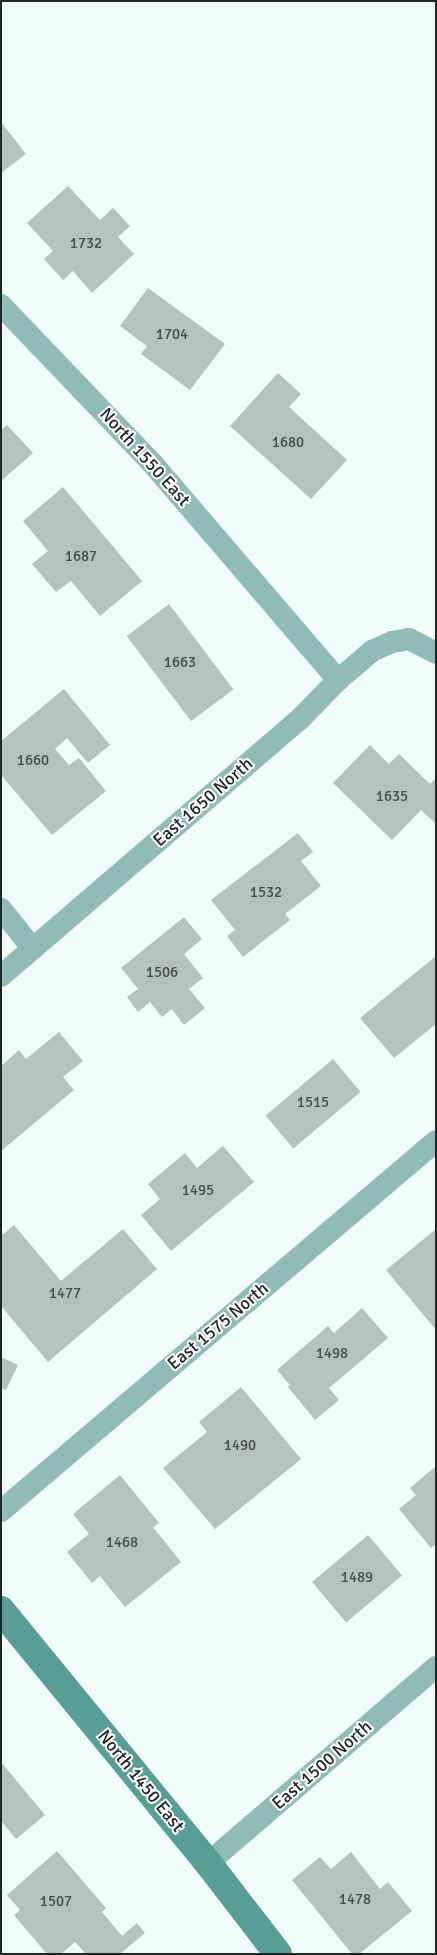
<!DOCTYPE html>
<html>
<head>
<meta charset="utf-8">
<style>
	body { margin:0 }
	#map { position:relative; width:437px; height:1955px; overflow:hidden; background:#f1fbf9; font-family:Signika,sans-serif }
	div>[style] { position:absolute }
	[style*='--x'] { left:calc(var(--x)*1px); top:calc(var(--y)*1px); width:calc(var(--w)*1px); rotate:calc(var(--a)*1deg) }
	.building>* { inset:0; background:#b7c1bf; transform-origin:0 0 }
	.street>* { height:22px; margin:-11px; padding:0 11px; transform-origin:11px; border-radius:11px; background:#90bcb5 }
	.secondary>* { height:28px; margin:-14px; padding:0 14px; transform-origin:14px; border-radius:14px; background:#599e94 }
	span { translate:-50% -50%; white-space:nowrap; text-align:center; line-height:1.15; -webkit-text-stroke:4px #fff; paint-order:stroke }
	.number-label { font-size:15px; color:#464b4b }
	.number-label span { -webkit-text-stroke-width:0 }
	.street-label { font-size:18px; color:#212424 }
	.frame { position:absolute; inset:0; border:2px solid #212424; pointer-events:none }
</style>
</head>
<body>
<div id="map">
	<div class="building">
		<div style="clip-path:polygon(1px 122px,26px 154px,1px 173px)"></div>
		<div style="clip-path:polygon(68px 186px,100px 220px,113px 208px,130px 226px,118px 237px,134px 254px,92px 293px,73px 271px,63px 280px,44px 259px,53px 251px,27px 223px)"></div>
		<div style="clip-path:polygon(148px 288px,225px 344px,190px 390px,141px 354px,147px 346px,120px 326px)"></div>
		<div style="clip-path:polygon(278px 373px,301px 394px,289px 407px,347px 460px,311px 499px,230px 426px)"></div>
		<div style="clip-path:polygon(7px 425px,33px 453px,1px 481px,1px 430px)"></div>
		<div style="clip-path:polygon(63px 487px,142px 581px,100px 616px,71px 581px,56px 592px,32px 564px,48px 551px,23px 521px)"></div>
		<div style="left:169px;top:604px;width:107px;height:53px;rotate:53deg"></div>
		<div style="clip-path:polygon(64px 689px,110px 745px,88px 763px,67px 738px,55px 749px,69px 765px,79px 758px,106px 791px,52px 835px,1px 775px,1px 741px)"></div>
		<div style="clip-path:polygon(370px 745px,389px 764px,399px 754px,430px 784px,436px 778px,436px 824px,421px 810px,392px 840px,333px 783px)"></div>
		<div style="clip-path:polygon(298px 833px,313px 852px,301px 861px,321px 886px,285px 914px,290px 920px,243px 957px,227px 936px,235px 930px,211px 900px)"></div>
		<div style="clip-path:polygon(184px 917px,202px 939px,184px 954px,203px 978px,189px 989px,205px 1008px,184px 1025px,172px 1009px,162px 1017px,150px 1002px,138px 1012px,127px 997px,138px 989px,121px 968px)"></div>
		<div style="clip-path:polygon(436px 956px,436px 1024px,394px 1058px,360px 1018px)"></div>
		<div style="clip-path:polygon(59px 1032px,83px 1061px,63px 1077px,74px 1090px,1px 1151px,1px 1066px,19px 1050px,26px 1059px)"></div>
		<div style="left:333px;top:1059px;width:43px;height:88px;rotate:50deg"></div>
		<div style="clip-path:polygon(223px 1146px,254px 1182px,171px 1251px,141px 1215px,160px 1199px,148px 1184px,185px 1153px,197px 1168px)"></div>
		<div style="clip-path:polygon(14px 1225px,61px 1281px,123px 1229px,157px 1269px,48px 1362px,1px 1306px,1px 1236px)"></div>
		<div style="clip-path:polygon(436px 1229px,436px 1330px,386px 1270px)"></div>
		<div style="clip-path:polygon(362px 1308px,388px 1338px,329px 1388px,339px 1400px,315px 1420px,288px 1387px,290px 1385px,277px 1370px,328px 1326px,334px 1333px)"></div>
		<div style="clip-path:polygon(1px 1357px,18px 1365px,6px 1390px,1px 1388px)"></div>
		<div style="clip-path:polygon(241px 1387px,301px 1459px,215px 1529px,163px 1468px,207px 1432px,199px 1422px)"></div>
		<div style="clip-path:polygon(436px 1466px,436px 1544px,431px 1548px,399px 1509px,416px 1495px,410px 1488px)"></div>
		<div style="clip-path:polygon(120px 1475px,159px 1523px,153px 1527px,181px 1562px,125px 1607px,100px 1576px,92px 1583px,67px 1552px,89px 1534px,73px 1514px)"></div>
		<div style="left:368px;top:1535px;width:53px;height:73px;rotate:50deg"></div>
		<div style="clip-path:polygon(1px 1762px,45px 1815px,16px 1839px,1px 1821px)"></div>
		<div style="clip-path:polygon(57px 1851px,106px 1908px,102px 1912px,122px 1936px,137px 1923px,145px 1933px,120px 1954px,86px 1954px,75px 1942px,61px 1954px,47px 1954px,14px 1915px,20px 1910px,7px 1895px)"></div>
		<div style="clip-path:polygon(351px 1852px,380px 1889px,388px 1882px,412px 1911px,359px 1954px,352px 1954px,292px 1880px,320px 1857px,331px 1869px)"></div>
	</div>
	<div class="street">
		<div style="--x:1;--y:305;--w:219;--a:46.3"></div>
		<div style="--x:152;--y:463;--w:286;--a:49.4"></div>
		<div style="--x:1;--y:909;--w:51;--a:51.3"></div>
		<div style="--x:1;--y:976;--w:393;--a:-40.7"></div>
		<div style="--x:299;--y:720;--w:56;--a:-45.7"></div>
		<div style="--x:338;--y:680;--w:45;--a:-40.5"></div>
		<div style="--x:372;--y:651;--w:22;--a:-24"></div>
		<div style="--x:392;--y:642;--w:17;--a:-10"></div>
		<div style="--x:409;--y:639;--w:30;--a:27"></div>
		<div style="--x:1;--y:1511;--w:571;--a:-40.38"></div>
		<div style="--x:208;--y:1863;--w:301;--a:-40.7"></div>
	</div>
	<div class="secondary">
		<div style="--x:1;--y:1610;--w:327;--a:50.7"></div>
		<div style="--x:208;--y:1863;--w:115;--a:52.4"></div>
	</div>
	<div class="number-label">
		<span style="left:86px;top:244px">1732</span>
		<span style="left:172px;top:335px">1704</span>
		<span style="left:288px;top:443px">1680</span>
		<span style="left:81px;top:557px">1687</span>
		<span style="left:180px;top:663px">1663</span>
		<span style="left:33px;top:761px">1660</span>
		<span style="left:392px;top:797px">1635</span>
		<span style="left:266px;top:893px">1532</span>
		<span style="left:162px;top:973px">1506</span>
		<span style="left:313px;top:1103px">1515</span>
		<span style="left:198px;top:1191px">1495</span>
		<span style="left:65px;top:1294px">1477</span>
		<span style="left:332px;top:1354px">1498</span>
		<span style="left:240px;top:1446px">1490</span>
		<span style="left:122px;top:1543px">1468</span>
		<span style="left:357px;top:1578px">1489</span>
		<span style="left:355px;top:1900px">1478</span>
		<span style="left:56px;top:1902px">1507</span>
	</div>
	<div class="street-label">
		<span style="left:145px;top:457px;rotate:48deg">North 1550 East</span>
		<span style="left:203px;top:802px;rotate:-41deg">East 1650 North</span>
		<span style="left:218px;top:1326px;rotate:-40deg">East 1575 North</span>
		<span style="left:322px;top:1765px;rotate:-41deg">East 1500 North</span>
		<span style="left:141px;top:1781px;rotate:51deg">North 1450 East</span>
	</div>
	<div class="frame"></div>
</div>
</body>
</html>
